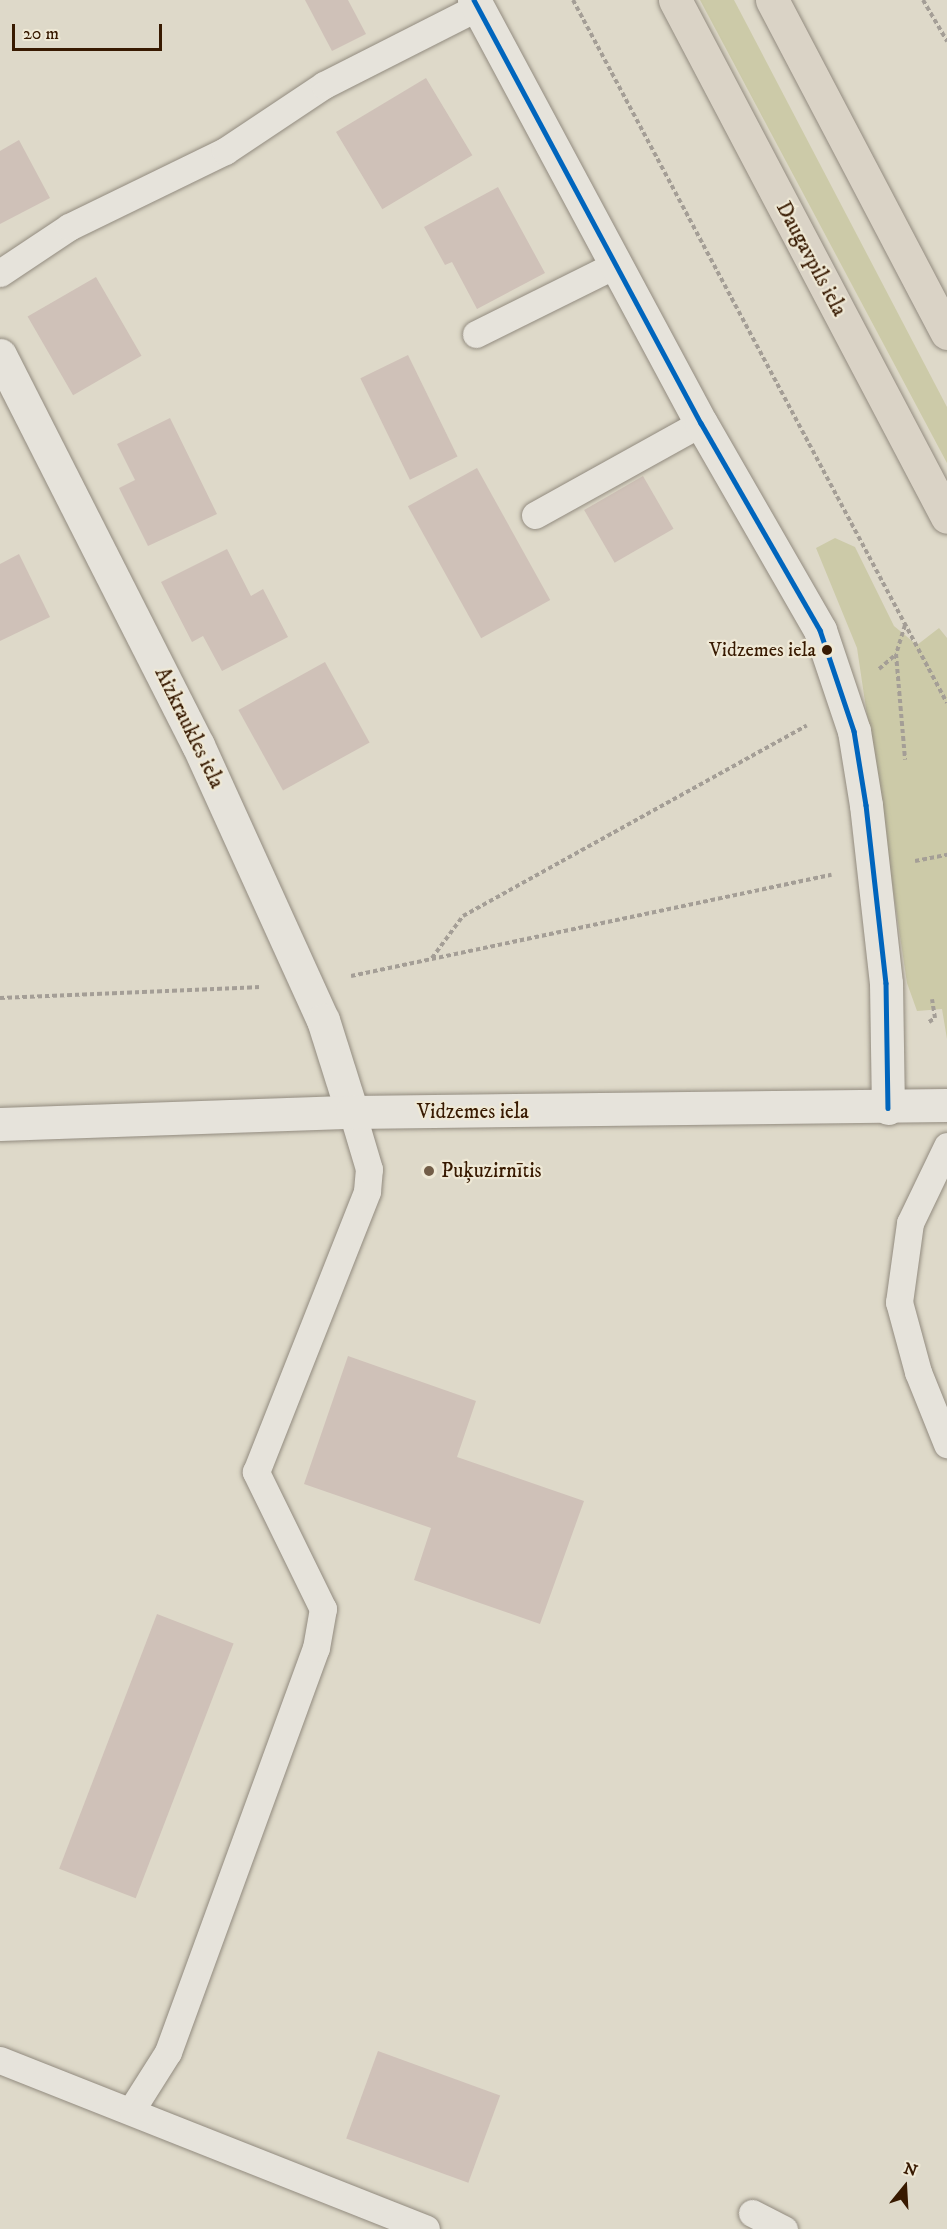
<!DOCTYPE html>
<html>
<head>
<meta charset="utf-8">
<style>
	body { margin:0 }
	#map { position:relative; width:947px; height:2229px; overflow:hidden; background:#ded9c9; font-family:"IM FELL DW Pica",serif }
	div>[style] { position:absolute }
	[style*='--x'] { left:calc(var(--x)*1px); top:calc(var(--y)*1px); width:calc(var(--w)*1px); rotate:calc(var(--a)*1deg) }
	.green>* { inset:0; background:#cccaa8 }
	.building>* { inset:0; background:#cfc1b8; transform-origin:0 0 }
	.path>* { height:4px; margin-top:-2px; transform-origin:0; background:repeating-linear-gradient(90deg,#a49e96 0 4.5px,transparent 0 7.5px) }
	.roads { filter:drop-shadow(0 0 2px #928b7f) drop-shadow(0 0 2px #928b7f) }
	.lane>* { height:27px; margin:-13.5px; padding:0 13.5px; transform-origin:13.5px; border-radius:13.5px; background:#e6e3db }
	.street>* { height:33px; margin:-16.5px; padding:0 16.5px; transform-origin:16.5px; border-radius:16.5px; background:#e6e3db }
	.highway>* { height:33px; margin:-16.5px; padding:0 16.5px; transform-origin:16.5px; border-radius:16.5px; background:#dad3c6 }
	.bus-1>* { height:4.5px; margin:-2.25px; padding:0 2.25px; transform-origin:2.25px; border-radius:2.25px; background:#0065bd }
	.dots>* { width:16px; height:16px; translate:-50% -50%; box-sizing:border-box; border:3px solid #efe9d6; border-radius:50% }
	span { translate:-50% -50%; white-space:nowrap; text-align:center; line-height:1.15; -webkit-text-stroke:4.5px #efe9d6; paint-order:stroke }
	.bus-label { font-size:20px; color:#381a01 }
	.right { translate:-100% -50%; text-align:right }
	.street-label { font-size:21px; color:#381a01 }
	.poi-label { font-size:21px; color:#381a01 }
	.left { translate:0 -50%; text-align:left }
	.north { position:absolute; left:875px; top:2157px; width:60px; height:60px; -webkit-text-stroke:4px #efe9d6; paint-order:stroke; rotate:18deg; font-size:16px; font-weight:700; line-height:24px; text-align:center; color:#381a01 }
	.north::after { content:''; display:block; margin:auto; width:21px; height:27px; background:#381a01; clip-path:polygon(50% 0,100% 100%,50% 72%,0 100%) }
	.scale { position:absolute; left:12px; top:24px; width:150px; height:27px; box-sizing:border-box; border:3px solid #381a01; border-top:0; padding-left:8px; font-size:18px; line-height:21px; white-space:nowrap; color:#381a01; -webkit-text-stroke:4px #efe9d6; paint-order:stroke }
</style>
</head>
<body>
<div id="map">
	<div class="green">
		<div style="clip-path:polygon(700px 0,734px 0,947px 407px,947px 463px)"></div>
		<div style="clip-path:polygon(835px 538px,855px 547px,894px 626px,917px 645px,939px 628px,947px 638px,947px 1039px,942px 1009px,917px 1011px,907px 983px,857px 648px,816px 548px)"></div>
	</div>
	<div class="building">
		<div style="clip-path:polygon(305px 0,348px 0,366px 34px,332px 51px)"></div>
		<div style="left:426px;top:78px;width:90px;height:105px;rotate:59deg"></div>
		<div style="clip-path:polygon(19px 140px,50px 198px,0 224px,0 151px)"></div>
		<div style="clip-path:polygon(498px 187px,545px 273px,477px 309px,452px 262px,445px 265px,424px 227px)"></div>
		<div style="left:96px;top:277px;width:91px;height:79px;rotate:60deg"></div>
		<div style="left:408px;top:355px;width:113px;height:53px;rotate:64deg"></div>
		<div style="clip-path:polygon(170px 418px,217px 514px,148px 546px,119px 488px,135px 480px,117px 444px)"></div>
		<div style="left:477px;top:468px;width:151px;height:79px;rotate:61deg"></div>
		<div style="left:643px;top:476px;width:61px;height:68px;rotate:60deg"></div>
		<div style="clip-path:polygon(227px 549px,251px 596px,263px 589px,288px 637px,222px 671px,203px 636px,192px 642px,161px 582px)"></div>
		<div style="clip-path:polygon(19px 554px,50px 617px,0 641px,0 564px)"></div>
		<div style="left:325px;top:662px;width:92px;height:99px;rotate:61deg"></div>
		<div style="clip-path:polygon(348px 1356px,476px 1401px,457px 1457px,584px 1501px,540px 1624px,414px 1580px,431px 1528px,304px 1484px)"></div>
		<div style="left:157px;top:1614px;width:82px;height:273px;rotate:21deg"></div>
		<div style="left:378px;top:2051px;width:130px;height:93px;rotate:20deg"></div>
	</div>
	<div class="path">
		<div style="--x:573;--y:0;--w:796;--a:61.99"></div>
		<div style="--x:923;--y:0;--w:48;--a:59.7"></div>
		<div style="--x:905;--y:625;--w:30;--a:107"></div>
		<div style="--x:896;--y:654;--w:106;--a:85.1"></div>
		<div style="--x:879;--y:669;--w:23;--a:-41"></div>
		<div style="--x:915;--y:861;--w:33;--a:-11"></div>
		<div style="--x:432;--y:958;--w:52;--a:-53.6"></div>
		<div style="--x:463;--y:916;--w:393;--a:-29"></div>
		<div style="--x:351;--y:976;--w:491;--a:-11.9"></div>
		<div style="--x:0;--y:998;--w:261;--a:-2.4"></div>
		<div style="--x:929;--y:1022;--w:7;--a:-34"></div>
		<div style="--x:935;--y:1018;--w:19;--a:-99"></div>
	</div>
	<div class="roads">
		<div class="lane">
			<div style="--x:0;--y:273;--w:83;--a:-33.7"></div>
			<div style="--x:69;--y:227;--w:174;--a:-26"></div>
			<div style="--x:225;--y:151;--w:119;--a:-33.7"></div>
			<div style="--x:324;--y:85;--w:173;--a:-26.9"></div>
			<div style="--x:476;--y:334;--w:157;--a:-26.4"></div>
			<div style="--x:535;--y:515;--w:190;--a:-29"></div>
			<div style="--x:947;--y:1146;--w:85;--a:115.7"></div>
			<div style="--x:910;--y:1223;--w:80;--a:97.9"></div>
			<div style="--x:899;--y:1302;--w:73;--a:74.8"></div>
			<div style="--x:918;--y:1372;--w:78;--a:68.1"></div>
			<div style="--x:0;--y:2060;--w:458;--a:21.6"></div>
			<div style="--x:132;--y:2109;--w:67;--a:-57.7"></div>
			<div style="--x:168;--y:2052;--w:430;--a:-69.9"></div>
			<div style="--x:316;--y:1648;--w:40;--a:-80"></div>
			<div style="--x:323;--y:1609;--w:153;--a:-116.1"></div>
			<div style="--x:256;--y:1472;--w:302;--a:-68.4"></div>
			<div style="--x:367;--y:1191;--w:22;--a:-85"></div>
			<div style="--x:369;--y:1169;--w:59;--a:-106.6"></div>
			<div style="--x:752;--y:2213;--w:36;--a:27"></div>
		</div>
		<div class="street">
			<div style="--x:474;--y:0;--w:480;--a:61.8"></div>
			<div style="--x:701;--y:423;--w:239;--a:60.1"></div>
			<div style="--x:820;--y:630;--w:107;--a:71.4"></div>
			<div style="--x:854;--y:731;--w:75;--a:80.8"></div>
			<div style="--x:866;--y:805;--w:179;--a:83.6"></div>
			<div style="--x:886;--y:983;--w:125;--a:89.1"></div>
			<div style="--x:0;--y:355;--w:437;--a:63.1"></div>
			<div style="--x:198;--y:745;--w:302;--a:65.6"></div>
			<div style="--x:323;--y:1020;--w:96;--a:72.5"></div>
			<div style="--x:0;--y:1124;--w:352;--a:-2"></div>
			<div style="--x:352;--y:1112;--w:595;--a:-0.67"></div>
		</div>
		<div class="highway">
			<div style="--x:675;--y:0;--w:584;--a:62.25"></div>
			<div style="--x:772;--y:0;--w:376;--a:62.3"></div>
		</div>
	</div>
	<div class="bus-1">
		<div style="--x:474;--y:0;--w:480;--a:61.8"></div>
		<div style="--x:701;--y:423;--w:239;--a:60.1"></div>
		<div style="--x:820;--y:630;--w:107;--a:71.4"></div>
		<div style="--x:854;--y:731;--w:75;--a:80.8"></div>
		<div style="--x:866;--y:805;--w:179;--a:83.6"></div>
		<div style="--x:886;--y:983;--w:125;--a:89.1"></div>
	</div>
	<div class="dots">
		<div style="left:827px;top:650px;background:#381a01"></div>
		<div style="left:429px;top:1171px;background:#725d47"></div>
	</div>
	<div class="bus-label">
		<span class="right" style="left:816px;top:650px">Vidzemes iela</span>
	</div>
	<div class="street-label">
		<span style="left:811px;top:259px;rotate:62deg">Daugavpils iela</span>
		<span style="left:189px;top:728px;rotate:64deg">Aizkraukles iela</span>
		<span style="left:473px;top:1112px">Vidzemes iela</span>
	</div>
	<div class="poi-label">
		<span class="left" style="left:441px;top:1171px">Puķuzirnītis</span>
	</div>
	<div class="north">N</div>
	<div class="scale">20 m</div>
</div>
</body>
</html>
